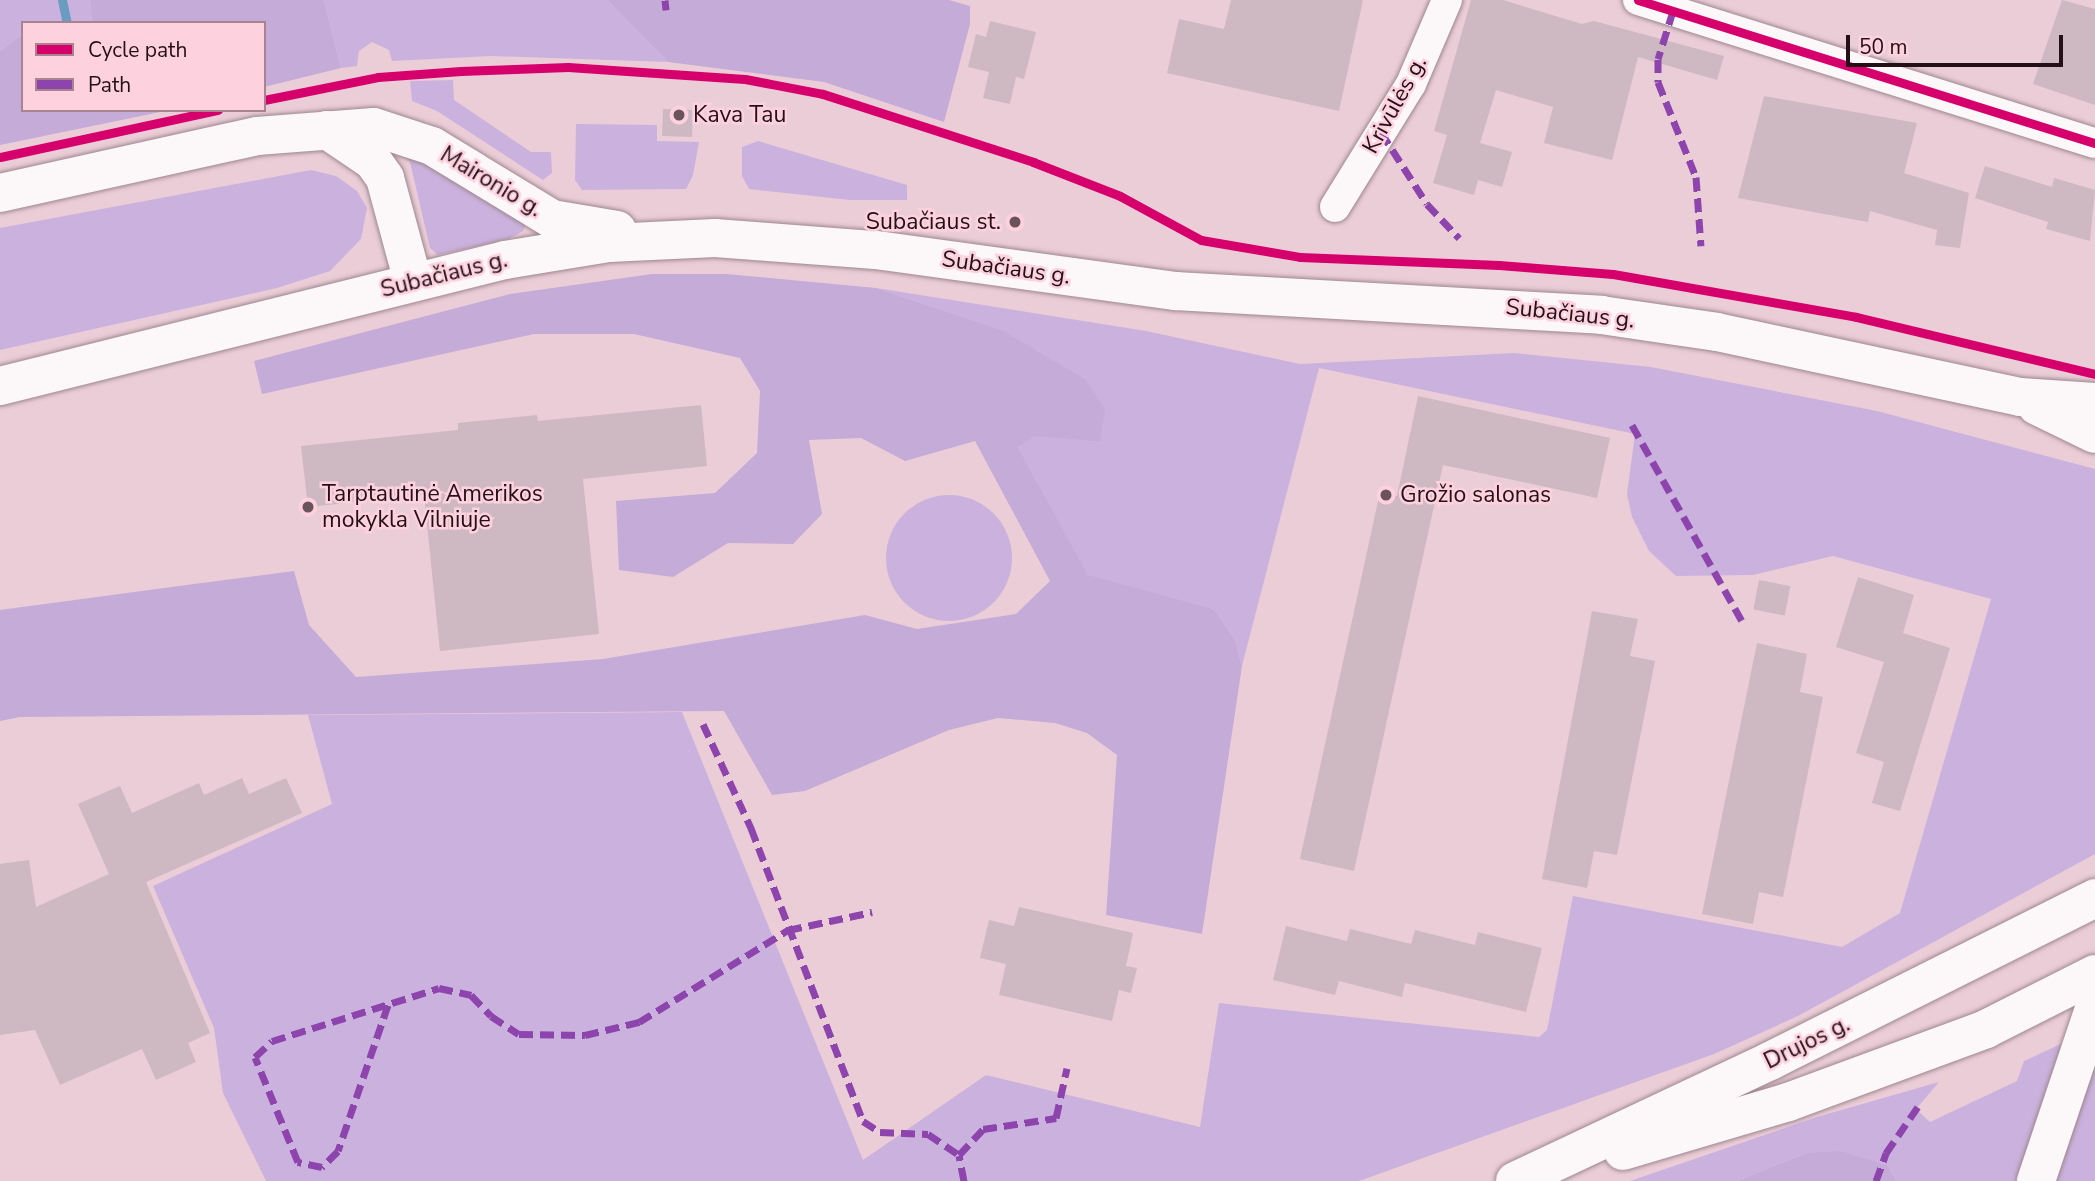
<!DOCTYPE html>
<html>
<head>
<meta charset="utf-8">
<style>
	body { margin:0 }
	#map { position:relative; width:2095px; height:1181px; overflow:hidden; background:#ebcdd7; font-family:"Nunito Sans",sans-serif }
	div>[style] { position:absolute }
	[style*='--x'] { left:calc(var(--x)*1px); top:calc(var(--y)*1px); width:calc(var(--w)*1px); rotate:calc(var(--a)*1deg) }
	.green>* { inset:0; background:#cbb2de }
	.round { border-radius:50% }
	.forest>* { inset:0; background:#c5abd8 }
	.stream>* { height:9px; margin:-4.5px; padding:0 4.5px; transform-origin:4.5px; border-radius:4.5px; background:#6a9cc0 }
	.building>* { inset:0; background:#ceb8c2; transform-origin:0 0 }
	.roads { filter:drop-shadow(0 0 2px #9d878f) drop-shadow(0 0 2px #9d878f) }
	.minor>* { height:30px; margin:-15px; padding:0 15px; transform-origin:15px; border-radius:15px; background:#fcf8f9 }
	.secondary>* { height:38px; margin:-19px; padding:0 19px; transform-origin:19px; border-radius:19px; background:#fcf8f9 }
	.primary>* { height:38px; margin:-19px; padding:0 19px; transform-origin:19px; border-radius:19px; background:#fcf8f9 }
	.quiet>* { height:7px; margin-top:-3.5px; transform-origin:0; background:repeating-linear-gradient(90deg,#8e44ad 0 14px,transparent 0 21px) }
	.cycleway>* { height:9px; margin:-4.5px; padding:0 4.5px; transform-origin:4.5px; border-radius:4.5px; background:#d6006c }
	.dots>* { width:19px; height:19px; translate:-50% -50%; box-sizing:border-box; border:4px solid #fed1df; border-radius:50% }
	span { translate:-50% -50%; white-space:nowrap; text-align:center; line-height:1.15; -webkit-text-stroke:5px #fed1df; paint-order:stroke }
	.street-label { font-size:23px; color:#241118 }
	.poi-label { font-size:23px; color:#241118 }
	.left { translate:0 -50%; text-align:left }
	.right { translate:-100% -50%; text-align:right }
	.legend { position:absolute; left:21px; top:21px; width:245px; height:91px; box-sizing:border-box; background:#fed1df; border:2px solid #a7848f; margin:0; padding:9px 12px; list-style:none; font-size:21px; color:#241118 }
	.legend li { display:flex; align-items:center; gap:14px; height:35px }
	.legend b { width:35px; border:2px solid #a7848f }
	.scale { position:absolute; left:1846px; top:35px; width:217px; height:32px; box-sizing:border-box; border:4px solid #241118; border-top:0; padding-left:9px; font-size:21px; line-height:24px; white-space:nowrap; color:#241118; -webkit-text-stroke:5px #fed1df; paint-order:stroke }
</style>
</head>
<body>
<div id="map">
	<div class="green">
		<div style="clip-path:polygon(0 0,90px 0,92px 23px,23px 23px,23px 34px,0 51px)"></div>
		<div style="clip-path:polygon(324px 0,607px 0,668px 62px,491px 56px,392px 61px,389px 50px,372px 42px,359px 51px,357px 66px,341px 68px)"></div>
		<div style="clip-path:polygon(453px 80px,454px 100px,531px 152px,551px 152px,552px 173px,543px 180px,437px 111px,412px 101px,410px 81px)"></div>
		<div style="clip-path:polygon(576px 124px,657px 125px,657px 141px,699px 142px,693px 175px,686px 189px,582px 190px,575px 180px)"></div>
		<div style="clip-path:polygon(758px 141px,907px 185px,907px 200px,850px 200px,749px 189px,742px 176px,742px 147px)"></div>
		<div style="clip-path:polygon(397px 148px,411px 150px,526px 224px,523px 231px,509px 239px,438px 255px,430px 248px,410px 162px)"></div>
		<div style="clip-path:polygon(311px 170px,336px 176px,357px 191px,367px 208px,361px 239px,330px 271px,277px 288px,0 350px,0 228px)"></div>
		<div style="clip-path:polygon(876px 288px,1146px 331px,1300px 364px,1514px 353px,1651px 367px,1877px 411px,2095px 469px,2095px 854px,1798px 1016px,1714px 1054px,1359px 1181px,266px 1181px,223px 1093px,214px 1028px,153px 886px,332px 804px,308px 715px,682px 712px,863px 1160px,986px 1075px,1200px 1127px,1219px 1003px,1539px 1037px,1547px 1030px,1573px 896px,1842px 947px,1900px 913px,1991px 599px,1833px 556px,1753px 575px,1676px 576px,1649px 551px,1632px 517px,1627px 494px,1635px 434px,1319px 368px,1242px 666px,1235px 640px,1214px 609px,1088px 576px,1018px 447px,1034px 435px,1100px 442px,1000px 329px)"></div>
		<div class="round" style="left:886px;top:495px;width:126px;height:126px"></div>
		<div style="clip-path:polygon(2063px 1043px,2017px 1181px,1896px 1181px,1888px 1166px,1807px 1153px,1737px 1181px,1630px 1181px,1817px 1117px,1939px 1082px,1916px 1109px,1930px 1122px,2017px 1081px,2024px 1061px)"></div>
		<div style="clip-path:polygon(2095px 1056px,2095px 1181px,2054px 1181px)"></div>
	</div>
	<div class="forest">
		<div style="clip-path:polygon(90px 0,324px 0,341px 68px,264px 87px,264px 23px,92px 23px)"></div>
		<div style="clip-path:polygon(607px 0,949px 0,970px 6px,970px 24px,944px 122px,824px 82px,668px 62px)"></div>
		<div style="clip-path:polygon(23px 34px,23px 110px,170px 110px,0 145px,0 51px)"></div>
		<div style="clip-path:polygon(652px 274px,727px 274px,876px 288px,1000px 329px,1086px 380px,1105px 409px,1100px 442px,1035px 436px,1018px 447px,1088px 575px,1214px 609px,1235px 640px,1242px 666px,1202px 934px,1106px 915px,1117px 755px,1087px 733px,1055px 723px,998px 718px,949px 730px,805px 791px,772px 795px,724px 711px,20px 717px,0 721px,0 610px,194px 584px,294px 571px,309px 625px,356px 677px,603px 659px,865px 615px,917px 629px,1016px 614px,1050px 581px,975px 441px,905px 461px,861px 438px,809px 440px,822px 514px,793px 544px,728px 543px,673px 577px,619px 570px,616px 501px,715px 493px,757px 453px,760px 391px,740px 358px,634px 334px,534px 334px,262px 394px,254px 361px,510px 294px)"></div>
		<div style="clip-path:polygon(1840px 1151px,1888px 1166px,1896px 1181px,1737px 1181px,1807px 1153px)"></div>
	</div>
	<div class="stream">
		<div style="--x:62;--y:0;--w:24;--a:78"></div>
	</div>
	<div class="building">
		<div style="clip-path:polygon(1231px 0,1363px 0,1339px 111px,1167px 73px,1179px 19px,1224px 29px)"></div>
		<div style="clip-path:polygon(1471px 0,1503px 0,1582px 24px,1594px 21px,1724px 56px,1717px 80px,1638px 57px,1612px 160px,1544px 143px,1553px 107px,1496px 90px,1480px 143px,1512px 152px,1502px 187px,1478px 180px,1474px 195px,1433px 183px,1447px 135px,1434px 131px)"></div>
		<div style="clip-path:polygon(2062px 0,2095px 9px,2095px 105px,2033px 84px)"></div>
		<div style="clip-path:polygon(990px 21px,1036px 32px,1024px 79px,1016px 77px,1010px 104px,983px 98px,989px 72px,968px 67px,976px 34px,986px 37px)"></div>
		<div style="clip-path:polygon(1764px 96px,1917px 123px,1904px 173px,1969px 193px,1960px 248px,1935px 245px,1937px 230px,1870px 211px,1868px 222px,1738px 198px)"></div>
		<div style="left:663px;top:109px;width:30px;height:27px;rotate:2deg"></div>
		<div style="clip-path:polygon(1985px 166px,2052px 187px,2054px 178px,2095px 190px,2090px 241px,2046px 229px,2048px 222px,1975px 198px)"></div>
		<div style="clip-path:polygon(1418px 396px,1610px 438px,1597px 498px,1443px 465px,1354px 871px,1300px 859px,1380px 492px,1397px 496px)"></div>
		<div style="clip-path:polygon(701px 405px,707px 466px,583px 479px,599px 634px,440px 651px,424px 495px,308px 507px,301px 446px,458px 430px,458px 423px,537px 415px,538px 421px)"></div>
		<div style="clip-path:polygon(1858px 577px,1914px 595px,1903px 633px,1950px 648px,1900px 811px,1872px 803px,1884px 762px,1856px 753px,1884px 662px,1836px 647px)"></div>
		<div style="left:1759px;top:580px;width:32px;height:30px;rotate:11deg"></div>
		<div style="clip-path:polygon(1592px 611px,1638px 619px,1630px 656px,1655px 661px,1617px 855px,1594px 851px,1587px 888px,1542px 879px)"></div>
		<div style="clip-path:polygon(1757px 643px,1807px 654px,1800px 692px,1823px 697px,1783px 897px,1759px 892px,1753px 924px,1702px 914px)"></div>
		<div style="clip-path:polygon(242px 778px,249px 794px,286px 778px,302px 813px,146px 882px,210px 1033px,188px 1043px,196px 1062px,156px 1080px,142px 1049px,60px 1085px,35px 1030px,0 1035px,0 864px,29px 860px,36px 907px,109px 874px,78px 804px,120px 786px,132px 813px,199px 783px,204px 795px)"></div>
		<div style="clip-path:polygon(1019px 907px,1133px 933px,1126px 966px,1137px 968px,1131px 993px,1119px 990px,1112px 1021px,999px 995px,1006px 964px,980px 958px,989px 920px,1014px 926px)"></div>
		<div style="clip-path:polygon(1286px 926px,1347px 941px,1350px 929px,1411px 944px,1415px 930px,1475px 945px,1478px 932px,1542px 948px,1526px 1012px,1405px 983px,1402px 997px,1339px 981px,1335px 995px,1273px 980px)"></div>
	</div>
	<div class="roads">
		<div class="minor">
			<div style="--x:1638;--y:0;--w:479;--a:17.4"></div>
			<div style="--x:1335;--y:207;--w:145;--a:-58.3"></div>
			<div style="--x:1411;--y:84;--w:91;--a:-66.8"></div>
		</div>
		<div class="secondary">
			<div style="--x:327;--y:130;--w:55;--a:34"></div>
			<div style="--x:373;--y:161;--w:21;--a:55"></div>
			<div style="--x:385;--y:178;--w:108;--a:74.9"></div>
			<div style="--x:0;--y:193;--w:263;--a:-12.5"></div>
			<div style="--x:257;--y:136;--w:117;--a:-4.4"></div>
			<div style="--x:374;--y:127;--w:61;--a:18.1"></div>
			<div style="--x:432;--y:146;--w:140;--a:31.3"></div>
			<div style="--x:552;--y:219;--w:66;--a:9.6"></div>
			<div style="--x:0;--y:386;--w:520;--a:-14.01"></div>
			<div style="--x:505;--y:260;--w:105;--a:-9.3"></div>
			<div style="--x:609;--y:243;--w:106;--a:-2.7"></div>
			<div style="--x:715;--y:238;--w:161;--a:4.3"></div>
			<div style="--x:876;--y:250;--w:302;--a:7.8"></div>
			<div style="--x:1175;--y:291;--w:427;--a:3.2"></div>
			<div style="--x:1601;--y:315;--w:117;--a:8.3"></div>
			<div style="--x:1717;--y:332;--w:310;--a:12.1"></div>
			<div style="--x:2020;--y:397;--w:75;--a:3.8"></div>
			<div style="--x:2037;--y:406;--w:64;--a:25.8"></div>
		</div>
		<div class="primary">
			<div style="--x:1623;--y:1151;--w:172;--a:-16.5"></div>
			<div style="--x:1788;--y:1102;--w:211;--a:-20.2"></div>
			<div style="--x:1986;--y:1029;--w:122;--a:-26.8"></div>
			<div style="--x:1515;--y:1181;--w:282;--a:-25.2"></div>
			<div style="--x:1770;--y:1061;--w:364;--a:-26.6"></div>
			<div style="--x:2036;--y:1181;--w:185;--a:-71.4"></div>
		</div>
	</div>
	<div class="quiet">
		<div style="--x:665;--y:0;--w:10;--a:84"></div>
		<div style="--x:1673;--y:11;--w:50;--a:107.4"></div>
		<div style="--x:1658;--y:59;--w:23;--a:90"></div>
		<div style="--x:1658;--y:82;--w:102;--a:68.2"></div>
		<div style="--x:1696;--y:177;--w:69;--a:85.9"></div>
		<div style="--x:1381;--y:132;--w:85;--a:57.4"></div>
		<div style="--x:1427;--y:204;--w:47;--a:46.7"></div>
		<div style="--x:1632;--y:425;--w:225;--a:60.7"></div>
		<div style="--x:703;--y:724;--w:115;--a:65.2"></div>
		<div style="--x:751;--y:828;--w:314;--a:69.1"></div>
		<div style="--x:863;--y:1121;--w:20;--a:33"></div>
		<div style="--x:880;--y:1132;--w:48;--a:2.4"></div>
		<div style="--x:928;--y:1134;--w:37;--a:34"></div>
		<div style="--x:388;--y:1005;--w:154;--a:108.9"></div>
		<div style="--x:338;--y:1151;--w:23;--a:135"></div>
		<div style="--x:322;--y:1167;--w:25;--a:-168"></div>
		<div style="--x:298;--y:1162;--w:113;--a:-112.3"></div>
		<div style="--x:255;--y:1057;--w:23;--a:-43"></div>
		<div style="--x:272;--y:1041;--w:175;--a:-17.6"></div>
		<div style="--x:439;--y:988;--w:33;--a:12"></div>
		<div style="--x:471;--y:995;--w:29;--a:46"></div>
		<div style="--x:491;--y:1016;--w:33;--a:33"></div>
		<div style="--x:519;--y:1034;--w:66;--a:0.9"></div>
		<div style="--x:585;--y:1035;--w:56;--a:-13.5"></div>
		<div style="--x:639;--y:1022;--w:175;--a:-31.7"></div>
		<div style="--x:788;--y:930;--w:86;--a:-12.1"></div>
		<div style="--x:964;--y:1181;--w:26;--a:-101"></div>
		<div style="--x:959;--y:1155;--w:35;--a:-47"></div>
		<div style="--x:983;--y:1129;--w:74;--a:-8.6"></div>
		<div style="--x:1056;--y:1118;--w:51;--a:-77.6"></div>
		<div style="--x:1876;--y:1181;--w:30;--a:-70"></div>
		<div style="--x:1886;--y:1153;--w:62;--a:-55.5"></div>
	</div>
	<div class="cycleway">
		<div style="--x:1638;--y:0;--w:479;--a:17.4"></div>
		<div style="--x:264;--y:100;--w:116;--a:-11.4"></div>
		<div style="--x:378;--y:77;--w:83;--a:-4.1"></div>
		<div style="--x:461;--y:71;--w:107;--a:-2.1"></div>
		<div style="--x:568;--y:67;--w:177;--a:3.9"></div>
		<div style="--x:745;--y:79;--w:79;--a:10.9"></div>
		<div style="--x:823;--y:94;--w:221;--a:17.9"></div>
		<div style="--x:1033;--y:162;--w:93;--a:21.3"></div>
		<div style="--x:1120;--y:196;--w:92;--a:28.5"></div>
		<div style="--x:1201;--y:240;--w:100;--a:9.7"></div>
		<div style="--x:1300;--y:257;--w:199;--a:2.3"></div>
		<div style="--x:1499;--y:265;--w:114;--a:4.5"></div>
		<div style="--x:1613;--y:274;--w:247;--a:10"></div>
		<div style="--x:1856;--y:317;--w:246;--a:13.4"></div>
		<div style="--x:0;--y:157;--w:223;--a:-12.2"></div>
	</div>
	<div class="dots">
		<div style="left:679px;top:115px;background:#6a535b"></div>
		<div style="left:1015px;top:222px;background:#6a535b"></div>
		<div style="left:1386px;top:495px;background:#6a535b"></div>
		<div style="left:308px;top:507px;background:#6a535b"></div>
	</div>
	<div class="street-label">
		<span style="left:1395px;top:105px;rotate:-61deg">Krivūlės g.</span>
		<span style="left:491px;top:182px;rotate:31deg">Maironio g.</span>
		<span style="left:1006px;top:268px;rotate:8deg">Subačiaus g.</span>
		<span style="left:444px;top:275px;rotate:-14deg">Subačiaus g.</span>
		<span style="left:1570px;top:314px;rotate:6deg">Subačiaus g.</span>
		<span style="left:1807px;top:1043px;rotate:-26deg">Drujos g.</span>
	</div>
	<div class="poi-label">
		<span class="left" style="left:693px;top:115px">Kava Tau</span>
		<span class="right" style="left:1001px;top:222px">Subačiaus st.</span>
		<span class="left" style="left:322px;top:507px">Tarptautinė Amerikos<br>mokykla Vilniuje</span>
		<span class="left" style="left:1400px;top:495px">Grožio salonas</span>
	</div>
	<ul class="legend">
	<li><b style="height:9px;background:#d6006c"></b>Cycle path</li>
	<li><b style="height:9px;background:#8e44ad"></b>Path</li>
	</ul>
	<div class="scale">50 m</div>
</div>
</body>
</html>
